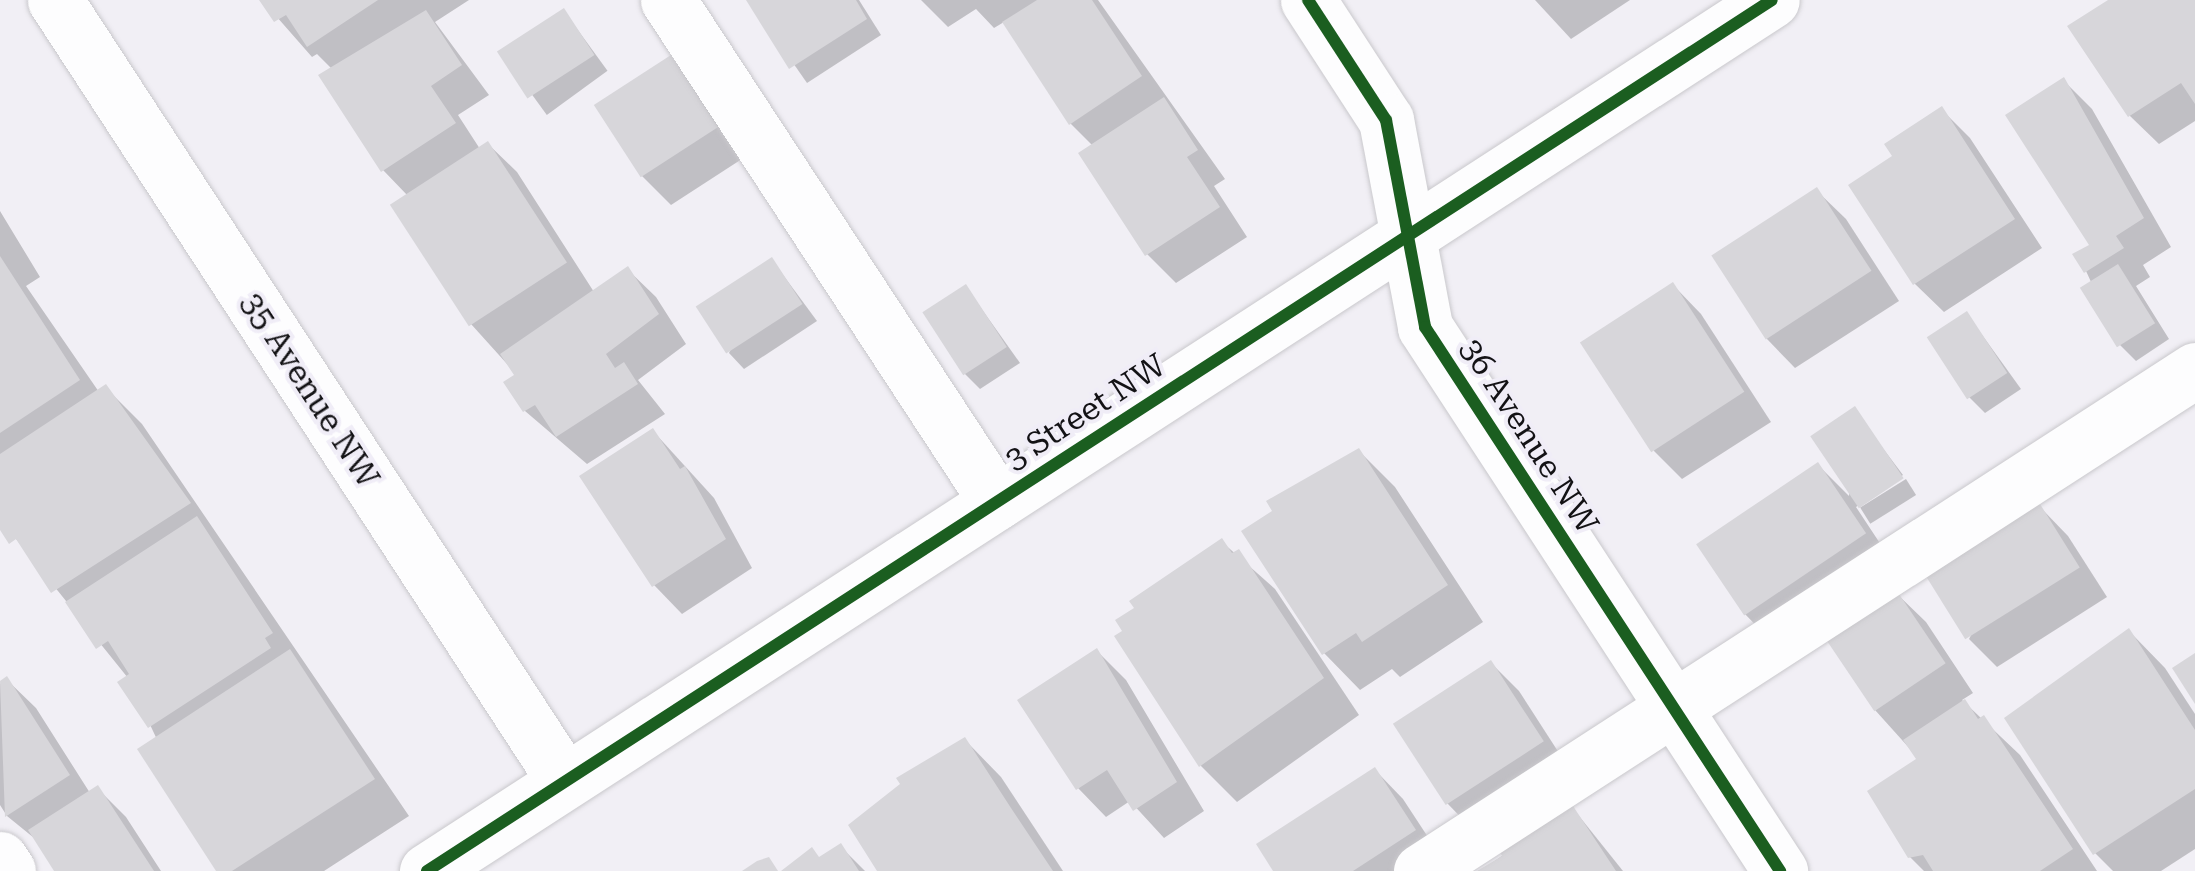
<!DOCTYPE html>
<html>
<head>
<meta charset="utf-8">
<style>
	body { margin:0 }
	#map { position:relative; width:2195px; height:871px; overflow:hidden; background:#f1eff5; font-family:"Roboto Serif",serif }
	div>[style] { position:absolute }
	[style*='--x'] { left:calc(var(--x)*1px); top:calc(var(--y)*1px); width:calc(var(--w)*1px); rotate:calc(var(--a)*1deg) }
	.shadow>* { inset:0; background:#0003; transform-origin:0 0 }
	.building>* { inset:0; background:#d7d6da; transform-origin:0 0 }
	.roads { filter:drop-shadow(0 0 2px #c9c8cc) drop-shadow(0 0 2px #c9c8cc) }
	.minor>* { height:55px; margin:-27.5px; padding:0 27.5px; transform-origin:27.5px; border-radius:27.5px; background:#fdfdfe }
	.cycleway>* { height:12px; margin:-6px; padding:0 6px; transform-origin:6px; border-radius:6px; background:#1b5e20 }
	span { translate:-50% -50%; white-space:nowrap; text-align:center; line-height:1.15; -webkit-text-stroke:8px #f0edf7; paint-order:stroke }
	.street-label { font-size:32px; color:#131215 }
</style>
</head>
<body>
<div id="map">
	<div class="shadow">
		<div style="clip-path:polygon(262px 0,469px 0,435px 22px,489px 95px,458px 115px,480px 149px,488px 144px,517px 172px,594px 292px,627px 269px,656px 297px,686px 344px,638px 380px,665px 414px,587px 464px,525px 411px,518px 376px,471px 324px,394px 205px,408px 196px,383px 170px,332px 69px,317px 54px,312px 57px)"></div>
		<div style="clip-path:polygon(749px 0,859px 0,881px 35px,807px 83px)"></div>
		<div style="clip-path:polygon(921px 0,1098px 0,1225px 179px,1214px 186px,1247px 237px,1176px 283px,1147px 254px,1093px 146px,1070px 123px,1004px 22px,994px 28px,976px 9px,948px 27px)"></div>
		<div style="clip-path:polygon(1535px 0,1630px 0,1571px 39px)"></div>
		<div style="clip-path:polygon(2120px 0,2195px 0,2195px 121px,2159px 144px,2130px 116px)"></div>
		<div style="left:564px;top:11px;width:74px;height:75px;rotate:54deg"></div>
		<div style="clip-path:polygon(671px 58px,699px 87px,745px 157px,671px 205px,642px 176px)"></div>
		<div style="clip-path:polygon(2063px 80px,2092px 109px,2171px 247px,2143px 265px,2150px 277px,2136px 286px,2169px 339px,2136px 361px,2120px 345px,2086px 271px,2092px 245px)"></div>
		<div style="clip-path:polygon(1942px 110px,1970px 138px,2042px 248px,1944px 312px,1915px 284px,1852px 185px,1896px 157px)"></div>
		<div style="clip-path:polygon(1817px 191px,1846px 219px,1899px 301px,1795px 368px,1767px 339px,1715px 256px)"></div>
		<div style="clip-path:polygon(0 211px,40px 277px,26px 286px,99px 392px,106px 388px,142px 424px,409px 816px,324px 871px,219px 871px,128px 678px,0 519px)"></div>
		<div style="clip-path:polygon(772px 260px,817px 321px,744px 369px,729px 353px)"></div>
		<div style="clip-path:polygon(1673px 285px,1701px 314px,1771px 422px,1682px 479px,1654px 451px)"></div>
		<div style="clip-path:polygon(966px 287px,1020px 363px,980px 389px,965px 374px)"></div>
		<div style="clip-path:polygon(1967px 314px,2021px 389px,1985px 413px,1969px 397px)"></div>
		<div style="clip-path:polygon(1854px 410px,1903px 475px,1856px 507px,1893px 563px,1772px 642px,1744px 613px,1818px 465px,1849px 496px)"></div>
		<div style="clip-path:polygon(653px 431px,714px 498px,752px 568px,682px 614px,654px 585px)"></div>
		<div style="clip-path:polygon(1359px 451px,1395px 487px,1483px 622px,1400px 677px,1392px 669px,1360px 690px,1324px 653px)"></div>
		<div style="left:1906px;top:479px;width:19px;height:54px;rotate:58deg"></div>
		<div style="clip-path:polygon(2040px 507px,2068px 536px,2107px 597px,1997px 667px,1969px 639px)"></div>
		<div style="clip-path:polygon(1222px 542px,1275px 589px,1359px 715px,1237px 802px,1201px 766px)"></div>
		<div style="clip-path:polygon(1897px 594px,1926px 622px,1973px 693px,1962px 700px,2020px 755px,2097px 871px,1924px 871px,1910px 857px,1920px 760px,1875px 710px)"></div>
		<div style="clip-path:polygon(2129px 631px,2165px 668px,2195px 714px,2195px 849px,2161px 871px,2113px 871px,2095px 853px)"></div>
		<div style="clip-path:polygon(1097px 651px,1126px 680px,1204px 811px,1164px 838px,1130px 801px,1106px 817px,1078px 788px)"></div>
		<div style="clip-path:polygon(1491px 663px,1519px 691px,1570px 770px,1475px 832px,1447px 803px)"></div>
		<div style="clip-path:polygon(7px 680px,36px 708px,90px 793px,97px 788px,126px 817px,161px 871px,57px 871px,39px 842px,7px 816px,0 805px,0 684px)"></div>
		<div style="clip-path:polygon(965px 740px,1001px 777px,1063px 871px,880px 871px)"></div>
		<div style="clip-path:polygon(1375px 770px,1403px 799px,1443px 860px,1425px 871px,1276px 871px)"></div>
		<div style="clip-path:polygon(1571px 806px,1623px 871px,1481px 871px)"></div>
		<div style="clip-path:polygon(840px 846px,865px 871px,785px 871px,820px 859px)"></div>
	</div>
	<div class="building">
		<div style="clip-path:polygon(259px 0,378px 0,307px 47px,286px 15px,274px 22px)"></div>
		<div style="clip-path:polygon(746px 0,856px 0,867px 19px,789px 69px)"></div>
		<div style="clip-path:polygon(1037px 0,1092px 0,1142px 76px,1069px 125px,1002px 22px)"></div>
		<div style="clip-path:polygon(2108px 0,2195px 0,2195px 104px,2181px 83px,2128px 117px,2067px 26px)"></div>
		<div style="left:564px;top:8px;width:56px;height:80px;rotate:57deg"></div>
		<div style="clip-path:polygon(426px 10px,462px 65px,431px 86px,456px 123px,381px 172px,318px 75px)"></div>
		<div style="left:671px;top:55px;width:86px;height:92px;rotate:57deg"></div>
		<div style="clip-path:polygon(2064px 77px,2144px 218px,2116px 236px,2124px 248px,2084px 273px,2072px 254px,2089px 245px,2005px 115px)"></div>
		<div style="clip-path:polygon(1164px 97px,1198px 150px,1187px 157px,1220px 207px,1145px 256px,1078px 153px)"></div>
		<div style="clip-path:polygon(1942px 106px,2015px 219px,1913px 285px,1848px 185px,1892px 156px,1884px 144px)"></div>
		<div style="left:488px;top:141px;width:145px;height:117px;rotate:57deg"></div>
		<div style="left:1817px;top:187px;width:100px;height:126px;rotate:57deg"></div>
		<div style="clip-path:polygon(0 256px,80px 380px,0 433px)"></div>
		<div style="left:772px;top:257px;width:56px;height:91px;rotate:57deg"></div>
		<div style="left:2118px;top:264px;width:70px;height:45px;rotate:58deg"></div>
		<div style="clip-path:polygon(628px 266px,659px 314px,606px 354px,615px 368px,624px 362px,638px 384px,556px 437px,535px 405px,523px 412px,503px 382px,514px 375px,500px 354px)"></div>
		<div style="left:1673px;top:282px;width:131px;height:111px;rotate:57deg"></div>
		<div style="left:966px;top:284px;width:75px;height:52px;rotate:57deg"></div>
		<div style="left:1967px;top:311px;width:74px;height:48px;rotate:57deg"></div>
		<div style="clip-path:polygon(106px 384px,191px 503px,51px 593px,16px 539px,9px 544px,0 530px,0 454px)"></div>
		<div style="left:1855px;top:406px;width:87px;height:54px;rotate:56deg"></div>
		<div style="clip-path:polygon(653px 428px,680px 469px,685px 466px,726px 539px,652px 587px,579px 476px)"></div>
		<div style="clip-path:polygon(1359px 448px,1448px 585px,1362px 642px,1356px 633px,1322px 655px,1241px 531px,1272px 511px,1266px 501px)"></div>
		<div style="left:1818px;top:462px;width:86px;height:147px;rotate:56deg"></div>
		<div style="left:2040px;top:504px;width:75px;height:135px;rotate:58deg"></div>
		<div style="clip-path:polygon(197px 516px,273px 633px,265px 638px,271px 648px,148px 728px,117px 682px,129px 674px,108px 641px,96px 649px,65px 602px)"></div>
		<div style="clip-path:polygon(1222px 538px,1232px 553px,1239px 549px,1324px 678px,1199px 767px,1114px 636px,1122px 631px,1115px 620px,1134px 608px,1129px 601px)"></div>
		<div style="left:1897px;top:591px;width:87px;height:86px;rotate:56deg"></div>
		<div style="clip-path:polygon(2129px 628px,2195px 730px,2195px 789px,2093px 855px,2004px 718px)"></div>
		<div style="clip-path:polygon(1097px 648px,1177px 782px,1133px 811px,1107px 770px,1076px 790px,1017px 700px)"></div>
		<div style="clip-path:polygon(290px 649px,375px 779px,232px 871px,216px 871px,137px 749px)"></div>
		<div style="clip-path:polygon(2195px 653px,2195px 704px,2172px 668px)"></div>
		<div style="left:1491px;top:660px;width:97px;height:117px;rotate:57deg"></div>
		<div style="clip-path:polygon(7px 676px,70px 775px,5px 817px,0 681px)"></div>
		<div style="clip-path:polygon(1965px 699px,1978px 719px,1984px 715px,2073px 849px,2040px 871px,1933px 871px,1923px 855px,1908px 858px,1867px 791px,1916px 759px,1903px 740px)"></div>
		<div style="clip-path:polygon(965px 737px,1011px 808px,1053px 871px,877px 871px,848px 825px,900px 784px,896px 778px)"></div>
		<div style="clip-path:polygon(1375px 767px,1416px 830px,1353px 871px,1273px 871px,1256px 844px)"></div>
		<div style="clip-path:polygon(98px 785px,154px 871px,54px 871px,28px 830px)"></div>
		<div style="clip-path:polygon(1571px 803px,1616px 871px,1477px 871px,1502px 856px,1499px 850px)"></div>
		<div style="clip-path:polygon(841px 843px,859px 871px,781px 871px,812px 847px,819px 857px)"></div>
		<div style="clip-path:polygon(769px 857px,778px 871px,742px 871px,757px 861px)"></div>
	</div>
	<div class="roads">
		<div class="minor">
			<div style="--x:55;--y:0;--w:931;--a:56.87"></div>
			<div style="--x:668;--y:0;--w:600;--a:56.76"></div>
			<div style="--x:1308;--y:0;--w:143;--a:57"></div>
			<div style="--x:1386;--y:120;--w:211;--a:79.3"></div>
			<div style="--x:1425;--y:327;--w:650;--a:56.87"></div>
			<div style="--x:0;--y:859;--w:14;--a:56"></div>
			<div style="--x:427;--y:871;--w:1602;--a:-32.93"></div>
			<div style="--x:1421;--y:871;--w:922;--a:-32.91"></div>
		</div>
	</div>
	<div class="cycleway">
		<div style="--x:1308;--y:0;--w:143;--a:57"></div>
		<div style="--x:1386;--y:120;--w:211;--a:79.3"></div>
		<div style="--x:1425;--y:327;--w:650;--a:56.87"></div>
		<div style="--x:427;--y:871;--w:1602;--a:-32.93"></div>
	</div>
	<div class="street-label">
		<span style="left:310px;top:390px;rotate:57deg">35 Avenue NW</span>
		<span style="left:1085px;top:412px;rotate:-33deg">3 Street NW</span>
		<span style="left:1529px;top:436px;rotate:57deg">36 Avenue NW</span>
	</div>
</div>
</body>
</html>
